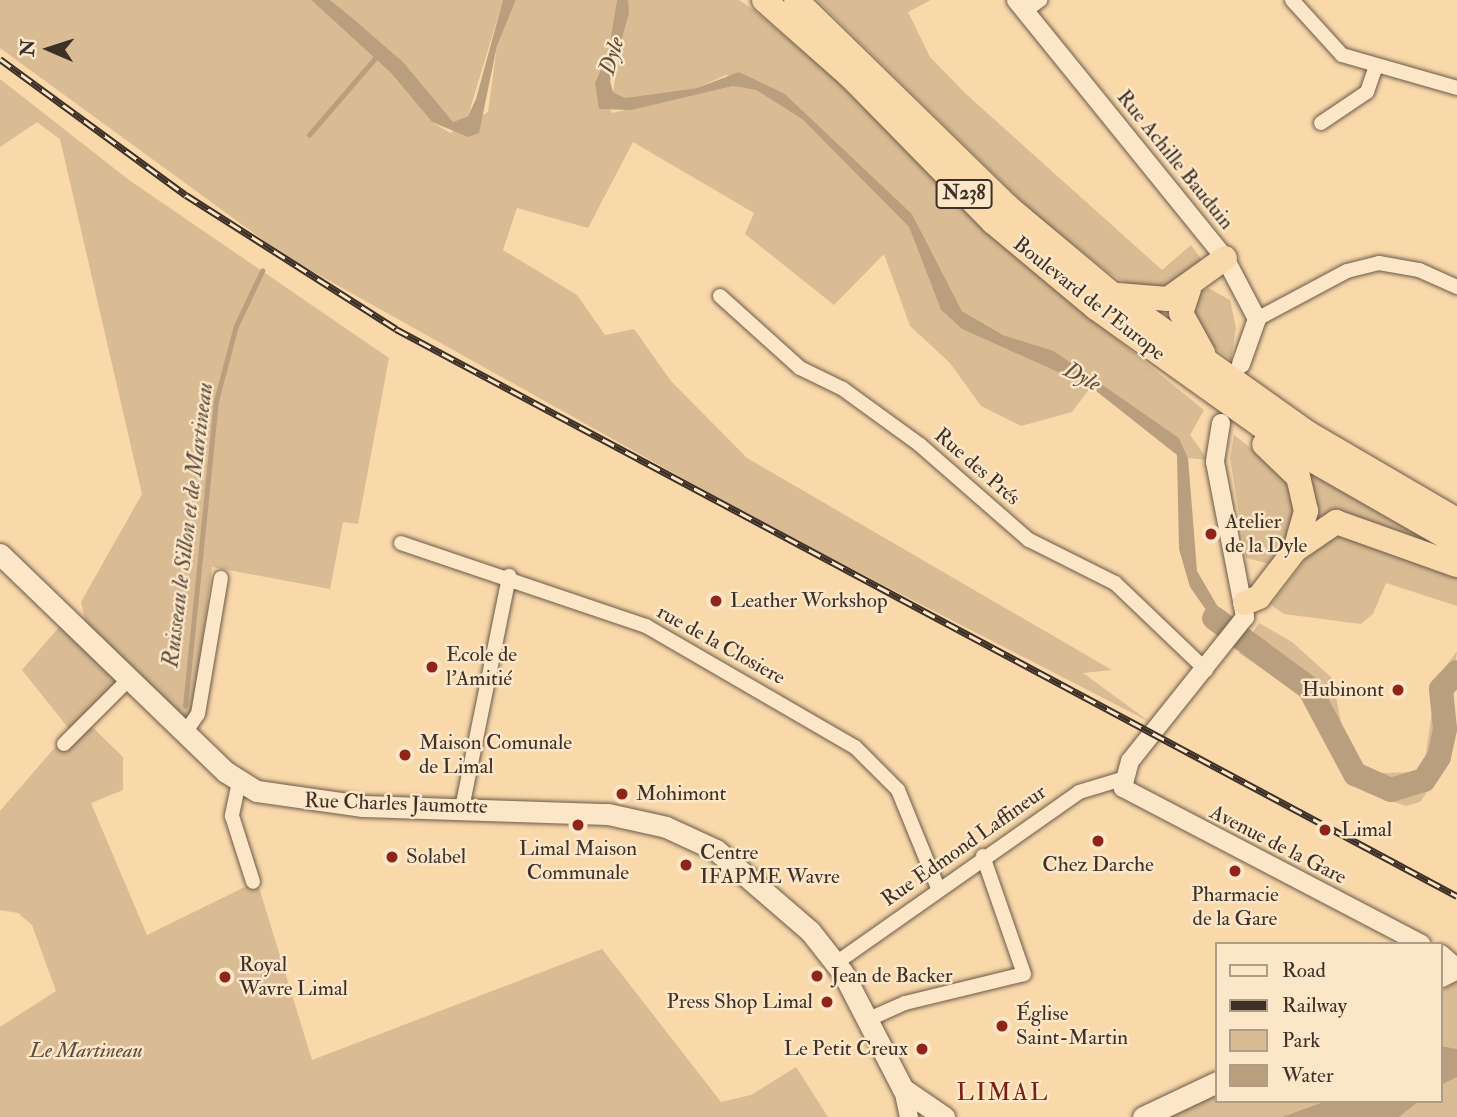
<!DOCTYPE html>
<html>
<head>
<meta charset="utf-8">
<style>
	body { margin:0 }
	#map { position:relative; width:1457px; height:1117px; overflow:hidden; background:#f9d8aa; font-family:"IM FELL Double Pica",serif }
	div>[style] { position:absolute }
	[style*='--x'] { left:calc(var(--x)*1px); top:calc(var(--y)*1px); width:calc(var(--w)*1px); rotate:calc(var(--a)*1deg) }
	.green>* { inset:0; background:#d9bb94 }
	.water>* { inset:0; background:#b99f7e }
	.stream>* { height:4.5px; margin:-2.25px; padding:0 2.25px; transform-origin:2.25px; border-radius:2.25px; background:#b99f7e }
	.river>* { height:24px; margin:-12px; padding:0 12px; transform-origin:12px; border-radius:12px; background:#b99f7e }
	.roads { filter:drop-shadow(0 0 2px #6b5a48) drop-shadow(0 0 2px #6b5a48) }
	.minor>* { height:14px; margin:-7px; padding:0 7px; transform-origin:7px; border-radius:7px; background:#fbe6c8 }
	.tertiary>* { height:18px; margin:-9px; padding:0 9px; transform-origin:9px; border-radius:9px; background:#fbe6c8 }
	.secondary>* { height:21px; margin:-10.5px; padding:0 10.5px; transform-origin:10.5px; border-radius:10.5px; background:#fbe6c8 }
	.trunk>* { height:24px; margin:-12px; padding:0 12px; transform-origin:12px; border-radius:12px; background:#f9d8aa }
	.rail>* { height:7px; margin-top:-3.5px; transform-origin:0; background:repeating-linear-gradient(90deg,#fbe6c8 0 13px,#3c3028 0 26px); box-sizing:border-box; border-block:2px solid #3c3028 }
	.dots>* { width:19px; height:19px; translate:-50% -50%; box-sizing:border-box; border:4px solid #fbe6c8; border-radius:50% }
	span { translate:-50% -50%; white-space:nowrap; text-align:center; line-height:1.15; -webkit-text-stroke:5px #fbe6c8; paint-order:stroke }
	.shield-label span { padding:2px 5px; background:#fbe6c8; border:2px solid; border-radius:5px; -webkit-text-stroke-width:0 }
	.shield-label { font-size:19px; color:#3c3028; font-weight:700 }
	.street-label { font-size:21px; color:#3c3028 }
	.poi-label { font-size:21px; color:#3c3028 }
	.left { translate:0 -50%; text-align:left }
	.right { translate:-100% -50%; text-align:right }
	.park-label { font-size:21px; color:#5b4c3e; font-style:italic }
	.water-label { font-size:23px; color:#5b4c3e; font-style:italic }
	.quarter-label { font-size:24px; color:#7a1f14; letter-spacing:2px }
	.legend { position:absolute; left:1215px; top:942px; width:228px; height:161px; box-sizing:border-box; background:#fbe6c8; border:2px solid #af9d88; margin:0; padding:9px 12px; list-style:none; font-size:21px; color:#3c3028 }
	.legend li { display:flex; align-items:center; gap:14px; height:35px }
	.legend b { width:35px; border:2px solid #af9d88 }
	.north { position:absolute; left:14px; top:14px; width:70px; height:70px; -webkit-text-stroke:5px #fbe6c8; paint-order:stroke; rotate:273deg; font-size:19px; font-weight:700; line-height:28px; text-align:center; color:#3c3028 }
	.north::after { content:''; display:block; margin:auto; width:24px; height:32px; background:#3c3028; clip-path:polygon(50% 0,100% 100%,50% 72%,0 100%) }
</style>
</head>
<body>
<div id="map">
	<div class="green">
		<div style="clip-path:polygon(0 0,311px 0,391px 73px,432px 122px,450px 133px,488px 112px,497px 46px,516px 0,617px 0,608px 53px,595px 83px,612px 113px,733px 86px,756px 90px,802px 119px,909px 227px,941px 310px,962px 329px,1091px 387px,1072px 412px,1021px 426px,981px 406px,950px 363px,910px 326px,884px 254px,834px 305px,745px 234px,754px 213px,633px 142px,588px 228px,517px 208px,503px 250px,577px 295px,605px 335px,634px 329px,671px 381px,747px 458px,1112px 670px,1083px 673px,1150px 722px,770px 527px,285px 256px,0 48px)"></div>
		<div style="clip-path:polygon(330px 0,503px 0,468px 116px,453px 122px,441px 115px,403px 62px)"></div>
		<div style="clip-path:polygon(628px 0,739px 0,755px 11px,831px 75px,989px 235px,1204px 410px,1190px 435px,1208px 460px,1188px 458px,1179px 438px,1054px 351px,1003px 335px,962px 311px,912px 214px,785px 94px,726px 75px,697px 88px,625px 98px,613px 92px)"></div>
		<div style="clip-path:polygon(817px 0,931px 0,908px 12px,930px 57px,966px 94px,1162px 270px,1191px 245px,1202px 260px,1178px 287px,1139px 292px,1108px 272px,1036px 215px)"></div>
		<div style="clip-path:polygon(0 79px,129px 180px,389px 358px,358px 524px,343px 522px,330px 589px,212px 567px,193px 714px,185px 719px,87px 629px,81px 602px,142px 494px,60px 139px,37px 122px,0 147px)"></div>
		<div style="clip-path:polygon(1208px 288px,1230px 300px,1236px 328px,1231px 360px,1209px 343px,1191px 317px,1197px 295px)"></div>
		<div style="clip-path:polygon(1234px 435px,1291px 480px,1298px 531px,1270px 564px,1246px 558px,1230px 458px)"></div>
		<div style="clip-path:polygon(1300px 464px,1457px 552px,1321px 521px,1313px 517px)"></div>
		<div style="clip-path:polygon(1350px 533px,1457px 573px,1457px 606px,1386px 583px,1373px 614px,1361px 624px,1284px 614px,1271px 605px,1317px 544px)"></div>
		<div style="clip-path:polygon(1259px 623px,1292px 642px,1332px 678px,1346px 746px,1366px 770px,1380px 773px,1423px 772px,1437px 679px,1457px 651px,1443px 769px,1420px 802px,1406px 806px,1365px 792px,1309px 702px,1239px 653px)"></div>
		<div style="clip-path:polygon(60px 626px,118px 683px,84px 719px,123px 757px,123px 790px,91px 803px,147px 935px,257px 881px,312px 1060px,602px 949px,721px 1102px,751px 1095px,796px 1067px,828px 1117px,0 1117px,0 1027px,56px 991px,32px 925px,18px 913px,0 910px,0 811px,70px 730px,22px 670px)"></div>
		<div style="clip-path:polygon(1457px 982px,1457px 1049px,1456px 1049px,1441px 1046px,1441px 990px)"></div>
		<div style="clip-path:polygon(1457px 1077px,1457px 1117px,1399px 1117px,1419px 1101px,1441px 1101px,1441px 1085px)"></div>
		<div style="clip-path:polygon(1217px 1094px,1217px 1101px,1326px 1101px,1282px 1117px,1167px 1117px)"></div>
	</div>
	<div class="water">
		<div style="clip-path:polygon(311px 0,330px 0,351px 17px,403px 62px,453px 122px,468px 116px,476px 99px,503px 0,516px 0,497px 46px,479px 133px,468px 137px,432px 122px,391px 73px)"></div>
		<div style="clip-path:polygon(617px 0,628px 0,629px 13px,610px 81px,613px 92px,625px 98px,697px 88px,739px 72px,785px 94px,912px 214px,962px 311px,1003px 335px,1054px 351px,1179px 438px,1188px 458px,1197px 571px,1229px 626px,1223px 634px,1190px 587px,1179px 549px,1177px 455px,1091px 387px,962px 329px,941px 310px,909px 227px,802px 119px,756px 90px,733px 86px,631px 110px,599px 109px,595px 83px,608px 53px)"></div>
		<div style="clip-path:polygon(1441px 1046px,1457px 1049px,1457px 1077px,1441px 1085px)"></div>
		<div style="clip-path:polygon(1326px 1101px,1419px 1101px,1399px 1117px,1282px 1117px)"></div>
	</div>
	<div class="stream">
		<div style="--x:309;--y:135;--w:103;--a:-49.3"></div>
		<div style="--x:185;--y:706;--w:307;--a:-84.2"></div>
		<div style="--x:216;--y:401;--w:78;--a:-75.1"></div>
		<div style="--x:236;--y:326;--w:61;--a:-64.7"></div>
	</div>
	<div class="river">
		<div style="--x:1214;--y:618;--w:118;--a:36.4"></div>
		<div style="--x:1309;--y:688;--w:98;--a:61.9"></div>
		<div style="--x:1355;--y:774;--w:39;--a:24"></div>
		<div style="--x:1391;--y:790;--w:34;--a:-17"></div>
		<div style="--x:1424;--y:780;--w:27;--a:-57"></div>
		<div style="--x:1439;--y:757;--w:29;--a:-78"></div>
		<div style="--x:1445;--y:729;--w:40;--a:-95.7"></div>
		<div style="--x:1441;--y:689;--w:23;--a:-47"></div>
	</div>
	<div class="roads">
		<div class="minor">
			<div style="--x:1292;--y:0;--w:74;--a:47.7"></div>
			<div style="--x:1342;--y:55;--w:120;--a:16"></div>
			<div style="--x:1025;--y:11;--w:19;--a:-36"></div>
			<div style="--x:1321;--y:123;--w:55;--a:-34"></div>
			<div style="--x:1367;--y:92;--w:28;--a:-71"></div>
			<div style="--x:720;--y:296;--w:108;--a:42"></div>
			<div style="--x:800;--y:368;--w:48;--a:26"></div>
			<div style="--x:843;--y:389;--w:95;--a:36"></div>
			<div style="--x:920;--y:445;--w:145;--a:41.1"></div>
			<div style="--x:1029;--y:540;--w:96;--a:26.6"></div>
			<div style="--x:1115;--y:583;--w:126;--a:43.7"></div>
			<div style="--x:1257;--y:319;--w:102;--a:-28.1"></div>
			<div style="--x:1347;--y:271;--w:33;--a:-14"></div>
			<div style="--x:1379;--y:263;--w:41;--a:9.9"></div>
			<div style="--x:1419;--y:270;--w:42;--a:24.1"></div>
			<div style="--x:401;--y:543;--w:259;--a:18.7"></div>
			<div style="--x:646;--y:626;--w:241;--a:30.1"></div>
			<div style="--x:855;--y:747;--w:61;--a:45"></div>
			<div style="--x:898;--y:790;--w:106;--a:67.8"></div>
			<div style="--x:185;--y:733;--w:23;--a:-56"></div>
			<div style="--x:198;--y:714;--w:138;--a:-80.4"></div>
			<div style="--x:64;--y:744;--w:92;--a:-45"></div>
			<div style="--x:239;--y:782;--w:35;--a:102"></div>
			<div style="--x:232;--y:816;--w:69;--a:72.3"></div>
			<div style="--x:462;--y:808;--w:237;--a:-78.5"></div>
			<div style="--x:836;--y:963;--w:297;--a:-35.1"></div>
			<div style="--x:1079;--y:792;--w:45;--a:-16.8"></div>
			<div style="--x:869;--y:1019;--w:39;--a:-24"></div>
			<div style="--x:905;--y:1003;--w:122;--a:-13.7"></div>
			<div style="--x:1024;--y:974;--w:125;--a:-109.2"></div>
		</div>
		<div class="tertiary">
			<div style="--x:1016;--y:0;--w:332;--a:51"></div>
			<div style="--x:1225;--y:258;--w:69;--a:62.3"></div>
			<div style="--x:1257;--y:319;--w:48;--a:109.6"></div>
			<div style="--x:1221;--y:423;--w:39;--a:99"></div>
			<div style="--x:1215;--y:462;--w:158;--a:79"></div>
			<div style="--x:1245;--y:617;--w:184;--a:128.6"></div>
			<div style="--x:1130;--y:761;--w:28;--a:105"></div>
			<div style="--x:1123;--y:788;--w:337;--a:27.6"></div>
			<div style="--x:1441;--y:954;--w:21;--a:41"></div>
			<div style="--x:903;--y:1089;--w:29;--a:78"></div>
		</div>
		<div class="secondary">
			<div style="--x:0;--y:554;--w:314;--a:44"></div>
			<div style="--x:226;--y:772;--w:36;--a:32"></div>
			<div style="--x:257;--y:791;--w:107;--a:8.1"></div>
			<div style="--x:363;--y:806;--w:245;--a:1.9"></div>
			<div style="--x:608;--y:814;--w:59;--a:12.6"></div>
			<div style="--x:666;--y:827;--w:55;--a:24.7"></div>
			<div style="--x:716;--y:850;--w:124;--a:40.8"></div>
			<div style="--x:810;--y:931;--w:53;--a:51.8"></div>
			<div style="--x:843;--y:973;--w:131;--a:62.7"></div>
			<div style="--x:903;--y:1089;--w:50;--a:34.3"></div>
			<div style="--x:1441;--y:976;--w:18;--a:-27"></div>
			<div style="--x:1143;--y:1117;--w:82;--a:-25.3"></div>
		</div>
		<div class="trunk">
			<div style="--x:764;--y:0;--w:115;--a:41.5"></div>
			<div style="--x:850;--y:76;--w:204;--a:45.6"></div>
			<div style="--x:993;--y:222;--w:134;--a:39.9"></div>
			<div style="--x:1096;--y:308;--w:248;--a:35.5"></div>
			<div style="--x:1298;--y:452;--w:183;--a:29.8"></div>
			<div style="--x:796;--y:0;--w:296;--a:44.3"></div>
			<div style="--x:1008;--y:207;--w:134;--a:39.9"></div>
			<div style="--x:1111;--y:293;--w:242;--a:35.4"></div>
			<div style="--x:1308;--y:433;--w:173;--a:30.3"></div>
			<div style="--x:1189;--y:289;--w:25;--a:108"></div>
			<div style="--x:1181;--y:313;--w:46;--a:61.2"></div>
			<div style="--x:1118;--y:295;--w:50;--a:4.6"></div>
			<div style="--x:1168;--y:299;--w:70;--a:-35.7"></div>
			<div style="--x:1295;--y:550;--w:50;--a:-34.3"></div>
			<div style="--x:1336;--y:522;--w:128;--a:19.6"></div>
			<div style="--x:1245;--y:603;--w:15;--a:-23"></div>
			<div style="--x:1259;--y:597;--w:59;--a:-52.5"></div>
			<div style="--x:1295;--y:550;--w:41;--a:-74.2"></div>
			<div style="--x:1306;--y:511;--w:35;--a:-103"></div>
			<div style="--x:1298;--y:477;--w:47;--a:-135.9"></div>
		</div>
	</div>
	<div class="rail">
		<div style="--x:0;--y:59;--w:230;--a:36.2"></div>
		<div style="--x:186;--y:195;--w:249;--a:32.5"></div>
		<div style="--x:396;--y:329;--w:1203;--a:28.12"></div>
	</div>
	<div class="dots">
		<div style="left:1211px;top:534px;background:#8f2418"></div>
		<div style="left:716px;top:601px;background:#8f2418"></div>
		<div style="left:432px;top:667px;background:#8f2418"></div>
		<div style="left:1398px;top:690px;background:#8f2418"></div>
		<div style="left:405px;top:755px;background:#8f2418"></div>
		<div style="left:622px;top:794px;background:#8f2418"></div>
		<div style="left:578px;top:825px;background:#8f2418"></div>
		<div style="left:1325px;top:830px;background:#8f2418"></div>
		<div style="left:1098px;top:841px;background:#8f2418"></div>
		<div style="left:392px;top:857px;background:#8f2418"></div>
		<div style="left:686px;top:865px;background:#8f2418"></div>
		<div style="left:1235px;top:871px;background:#8f2418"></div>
		<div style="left:817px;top:976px;background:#8f2418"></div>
		<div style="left:225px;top:977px;background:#8f2418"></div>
		<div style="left:827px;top:1002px;background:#8f2418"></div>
		<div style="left:1002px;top:1026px;background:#8f2418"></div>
		<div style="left:922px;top:1049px;background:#8f2418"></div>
	</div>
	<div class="shield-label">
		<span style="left:964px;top:194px">N238</span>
	</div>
	<div class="street-label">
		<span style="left:1175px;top:160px;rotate:51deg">Rue Achille Bauduin</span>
		<span style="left:1089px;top:299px;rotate:38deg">Boulevard de l'Europe</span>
		<span style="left:977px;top:467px;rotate:41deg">Rue des Prés</span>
		<span style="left:721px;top:645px;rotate:29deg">rue de la Closiere</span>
		<span style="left:396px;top:804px;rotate:2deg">Rue Charles Jaumotte</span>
		<span style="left:1278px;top:845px;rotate:27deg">Avenue de la Gare</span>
		<span style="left:964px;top:846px;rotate:-35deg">Rue Edmond Laffineur</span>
	</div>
	<div class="poi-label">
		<span class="left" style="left:1225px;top:534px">Atelier<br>de la Dyle</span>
		<span class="left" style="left:730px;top:601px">Leather Workshop</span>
		<span class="left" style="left:446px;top:667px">Ecole de<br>l'Amitié</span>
		<span class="right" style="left:1384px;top:690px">Hubinont</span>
		<span class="left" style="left:419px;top:755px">Maison Comunale<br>de Limal</span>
		<span class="left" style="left:636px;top:794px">Mohimont</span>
		<span class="left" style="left:1341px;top:830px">Limal</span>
		<span style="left:578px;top:861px">Limal Maison<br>Communale</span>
		<span class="left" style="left:700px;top:865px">Centre<br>IFAPME Wavre</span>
		<span class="left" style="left:406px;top:857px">Solabel</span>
		<span style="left:1098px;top:865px">Chez Darche</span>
		<span style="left:1235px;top:907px">Pharmacie<br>de la Gare</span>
		<span class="left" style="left:239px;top:977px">Royal<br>Wavre Limal</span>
		<span class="left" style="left:831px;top:976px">Jean de Backer</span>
		<span class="right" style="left:813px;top:1002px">Press Shop Limal</span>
		<span class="left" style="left:1016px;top:1026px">Église<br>Saint-Martin</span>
		<span class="right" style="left:908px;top:1049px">Le Petit Creux</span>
	</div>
	<div class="park-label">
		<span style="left:86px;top:1051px">Le Martineau</span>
	</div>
	<div class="water-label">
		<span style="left:612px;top:56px;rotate:-73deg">Dyle</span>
		<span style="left:1082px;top:377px;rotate:28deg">Dyle</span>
		<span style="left:188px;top:525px;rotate:-83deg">Ruisseau le Sillon et de Martineau</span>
	</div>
	<div class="quarter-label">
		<span style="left:1003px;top:1093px">LIMAL</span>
	</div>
	<ul class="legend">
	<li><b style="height:9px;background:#fbe6c8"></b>Road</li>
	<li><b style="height:9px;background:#3c3028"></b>Railway</li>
	<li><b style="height:19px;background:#d9bb94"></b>Park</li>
	<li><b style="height:19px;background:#b99f7e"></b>Water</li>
	</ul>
	<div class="north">N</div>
</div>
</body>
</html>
